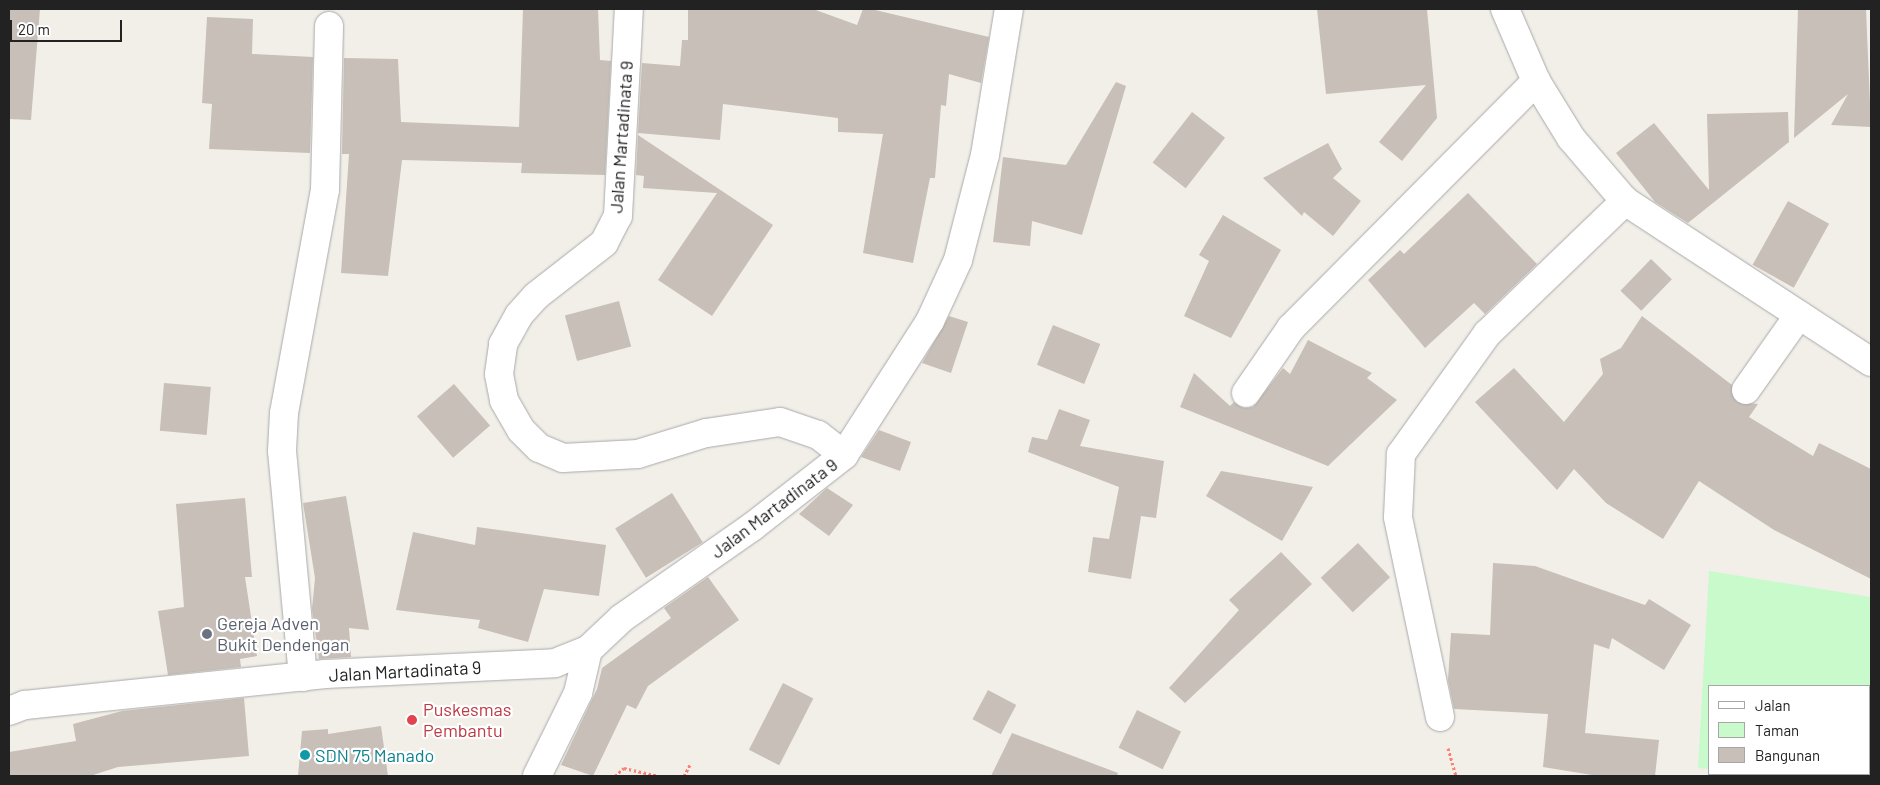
<!DOCTYPE html>
<html>
<head>
<meta charset="utf-8">
<style>
	body { margin:0 }
	#map { position:relative; width:1880px; height:785px; overflow:hidden; background:#f2efe9; font-family:Barlow,sans-serif }
	div>[style] { position:absolute }
	[style*='--x'] { left:calc(var(--x)*1px); top:calc(var(--y)*1px); width:calc(var(--w)*1px); rotate:calc(var(--a)*1deg) }
	.park>* { inset:0; background:#c8facc }
	.building>* { inset:0; background:#c7bfb8; transform-origin:0 0 }
	.path>* { height:3px; margin-top:-1.5px; transform-origin:0; background:repeating-linear-gradient(90deg,#fa8072 0 2.5px,transparent 0 5px) }
	.roads { filter:drop-shadow(0 0 1px #a9a9a9) drop-shadow(0 0 1px #a9a9a9) }
	.minor>* { height:28px; margin:-14px; padding:0 14px; transform-origin:14px; border-radius:14px; background:#fff }
	.dots>* { width:14px; height:14px; translate:-50% -50%; box-sizing:border-box; border:2px solid #fff; border-radius:50% }
	span { translate:-50% -50%; white-space:nowrap; text-align:center; line-height:1.15; -webkit-text-stroke:4.5px #fff; paint-order:stroke }
	.street-label { font-size:18px; color:#222 }
	.worship-label { font-size:18px; color:#5b616d }
	.left { translate:0 -50%; text-align:left }
	.health-label { font-size:18px; color:#be3a42 }
	.culture-label { font-size:18px; color:#0d838f }
	.frame { position:absolute; inset:0; border:10px solid #222; pointer-events:none }
	.legend { position:absolute; left:1708px; top:685px; width:162px; height:90px; box-sizing:border-box; background:#fff; border:1px solid #a7a7a7; margin:0; padding:6px 9px; list-style:none; font-size:15px; color:#222 }
	.legend li { display:flex; align-items:center; gap:10px; height:25px }
	.legend b { width:25px; border:1px solid #a7a7a7 }
	.scale { position:absolute; left:10px; top:20px; width:112px; height:22px; box-sizing:border-box; border:2px solid #222; border-top:0; padding-left:6px; font-size:15px; line-height:18px; white-space:nowrap; color:#222; -webkit-text-stroke:4px #fff; paint-order:stroke }
</style>
</head>
<body>
<div id="map">
	<div class="park">
		<div style="clip-path:polygon(1709px 571px,1871px 597px,1871px 776px,1760px 774px,1869px 774px,1869px 686px,1709px 686px,1709px 769px,1698px 768px)"></div>
	</div>
	<div class="building">
		<div style="clip-path:polygon(9px 9px,40px 9px,31px 120px,9px 119px)"></div>
		<div style="clip-path:polygon(523px 9px,598px 9px,600px 60px,611px 61px,605px 175px,521px 173px,522px 163px,402px 160px,388px 276px,341px 273px,349px 154px,342px 154px,344px 58px,398px 59px,401px 122px,519px 127px)"></div>
		<div style="clip-path:polygon(688px 9px,813px 9px,857px 25px,863px 9px,871px 9px,989px 37px,981px 83px,949px 74px,946px 106px,941px 105px,935px 178px,930px 178px,913px 263px,863px 253px,883px 134px,838px 132px,838px 118px,723px 104px,720px 140px,638px 133px,642px 63px,680px 66px,682px 40px,688px 40px)"></div>
		<div style="clip-path:polygon(1317px 9px,1427px 9px,1437px 118px,1402px 161px,1379px 142px,1426px 85px,1326px 94px)"></div>
		<div style="clip-path:polygon(1798px 9px,1866px 9px,1871px 127px,1831px 125px,1848px 94px,1794px 138px)"></div>
		<div style="clip-path:polygon(207px 17px,253px 19px,252px 54px,313px 57px,310px 153px,209px 149px,212px 104px,202px 103px)"></div>
		<div style="clip-path:polygon(1116px 82px,1126px 86px,1082px 235px,1032px 221px,1030px 246px,993px 242px,1003px 157px,1066px 165px)"></div>
		<div style="left:1192px;top:112px;width:42px;height:64px;rotate:38deg"></div>
		<div style="clip-path:polygon(1788px 112px,1789px 142px,1688px 223px,1655px 202px,1616px 153px,1654px 123px,1709px 190px,1707px 114px)"></div>
		<div style="clip-path:polygon(638px 135px,773px 225px,712px 316px,658px 280px,717px 193px,643px 188px,644px 176px,636px 175px)"></div>
		<div style="clip-path:polygon(1328px 143px,1342px 169px,1333px 178px,1361px 201px,1333px 236px,1304px 212px,1302px 216px,1263px 178px)"></div>
		<div style="clip-path:polygon(1468px 193px,1537px 264px,1485px 314px,1474px 303px,1425px 348px,1368px 280px,1400px 250px,1404px 254px)"></div>
		<div style="left:1788px;top:201px;width:47px;height:73px;rotate:29deg"></div>
		<div style="clip-path:polygon(1223px 215px,1281px 250px,1231px 338px,1184px 316px,1209px 261px,1199px 255px)"></div>
		<div style="left:1651px;top:259px;width:29px;height:44px;rotate:44deg"></div>
		<div style="left:619px;top:301px;width:47px;height:56px;rotate:75deg"></div>
		<div style="clip-path:polygon(949px 316px,968px 322px,951px 373px,922px 363px)"></div>
		<div style="clip-path:polygon(1642px 316px,1732px 385px,1737px 402px,1758px 404px,1749px 417px,1813px 456px,1819px 443px,1871px 469px,1871px 579px,1774px 530px,1699px 481px,1663px 539px,1606px 503px,1574px 469px,1557px 490px,1475px 402px,1514px 368px,1564px 422px,1603px 374px,1600px 359px,1621px 348px)"></div>
		<div style="left:1053px;top:325px;width:51px;height:43px;rotate:22deg"></div>
		<div style="clip-path:polygon(1308px 340px,1372px 373px,1367px 378px,1397px 400px,1328px 466px,1180px 407px,1194px 373px,1230px 406px,1234px 402px,1244px 408px,1253px 407px,1283px 368px,1290px 374px)"></div>
		<div style="left:164px;top:383px;width:47px;height:48px;rotate:5deg"></div>
		<div style="left:454px;top:384px;width:55px;height:49px;rotate:49deg"></div>
		<div style="clip-path:polygon(1059px 409px,1090px 420px,1080px 446px,1164px 461px,1156px 518px,1141px 516px,1131px 579px,1088px 572px,1093px 537px,1109px 539px,1119px 487px,1028px 452px,1032px 437px,1047px 440px)"></div>
		<div style="clip-path:polygon(879px 430px,911px 442px,900px 471px,861px 457px)"></div>
		<div style="clip-path:polygon(1221px 471px,1313px 487px,1282px 541px,1206px 496px)"></div>
		<div style="clip-path:polygon(827px 488px,853px 505px,829px 536px,799px 514px)"></div>
		<div style="left:672px;top:493px;width:58px;height:67px;rotate:58deg"></div>
		<div style="clip-path:polygon(346px 496px,369px 630px,349px 628px,351px 657px,319px 659px,312px 609px,315px 578px,303px 503px)"></div>
		<div style="clip-path:polygon(245px 498px,252px 577px,245px 577px,257px 656px,240px 659px,241px 667px,168px 675px,158px 611px,184px 607px,176px 504px)"></div>
		<div style="clip-path:polygon(477px 527px,606px 545px,599px 596px,544px 589px,528px 642px,478px 628px,480px 620px,396px 610px,413px 532px,475px 545px)"></div>
		<div style="left:1358px;top:543px;width:47px;height:51px;rotate:47deg"></div>
		<div style="clip-path:polygon(1281px 552px,1312px 584px,1185px 703px,1169px 688px,1239px 610px,1229px 600px)"></div>
		<div style="clip-path:polygon(1493px 563px,1535px 566px,1645px 605px,1649px 599px,1691px 625px,1664px 670px,1612px 638px,1609px 649px,1594px 644px,1585px 733px,1659px 740px,1655px 776px,1598px 776px,1543px 767px,1548px 714px,1454px 709px,1448px 680px,1451px 633px,1490px 635px)"></div>
		<div style="clip-path:polygon(708px 577px,739px 620px,648px 686px,636px 709px,627px 705px,593px 776px,561px 765px,597px 689px,602px 668px,671px 618px,664px 608px)"></div>
		<div style="left:783px;top:683px;width:34px;height:75px;rotate:27deg"></div>
		<div style="left:988px;top:690px;width:32px;height:33px;rotate:28deg"></div>
		<div style="clip-path:polygon(244px 698px,249px 756px,118px 767px,90px 776px,9px 776px,9px 752px,76px 741px,73px 724px,122px 711px)"></div>
		<div style="left:1137px;top:710px;width:49px;height:42px;rotate:26deg"></div>
		<div style="clip-path:polygon(381px 726px,388px 776px,298px 776px,302px 731px,328px 729px,328px 734px)"></div>
		<div style="clip-path:polygon(1012px 733px,1118px 773px,1117px 776px,991px 776px)"></div>
	</div>
	<div class="path">
		<div style="--x:1448;--y:748;--w:29;--a:74"></div>
		<div style="--x:615;--y:776;--w:12;--a:-42"></div>
		<div style="--x:624;--y:768;--w:37;--a:13"></div>
		<div style="--x:684;--y:776;--w:15;--a:-62"></div>
	</div>
	<div class="roads">
		<div class="minor">
			<div style="--x:1505;--y:9;--w:78;--a:66.7"></div>
			<div style="--x:1536;--y:81;--w:67;--a:58.4"></div>
			<div style="--x:1571;--y:138;--w:83;--a:49.4"></div>
			<div style="--x:1625;--y:201;--w:294;--a:33.2"></div>
			<div style="--x:1746;--y:390;--w:92;--a:-54.8"></div>
			<div style="--x:1246;--y:393;--w:79;--a:-55.3"></div>
			<div style="--x:1291;--y:328;--w:348;--a:-45.2"></div>
			<div style="--x:844;--y:455;--w:159;--a:-57.3"></div>
			<div style="--x:930;--y:321;--w:67;--a:-65.3"></div>
			<div style="--x:958;--y:260;--w:108;--a:-75.6"></div>
			<div style="--x:985;--y:155;--w:148;--a:-80.7"></div>
			<div style="--x:303;--y:677;--w:227;--a:-95.3"></div>
			<div style="--x:282;--y:451;--w:38;--a:-87"></div>
			<div style="--x:284;--y:413;--w:227;--a:-79.6"></div>
			<div style="--x:325;--y:190;--w:164;--a:-88.6"></div>
			<div style="--x:9;--y:711;--w:17;--a:-21"></div>
			<div style="--x:25;--y:705;--w:302;--a:-5.9"></div>
			<div style="--x:325;--y:674;--w:230;--a:-2.7"></div>
			<div style="--x:555;--y:663;--w:35;--a:-22"></div>
			<div style="--x:588;--y:650;--w:47;--a:-43.3"></div>
			<div style="--x:622;--y:618;--w:159;--a:-35"></div>
			<div style="--x:752;--y:527;--w:117;--a:-38"></div>
			<div style="--x:844;--y:455;--w:33;--a:-142"></div>
			<div style="--x:818;--y:435;--w:40;--a:-161.1"></div>
			<div style="--x:780;--y:422;--w:75;--a:171.5"></div>
			<div style="--x:706;--y:433;--w:71;--a:162.8"></div>
			<div style="--x:638;--y:454;--w:75;--a:176.9"></div>
			<div style="--x:563;--y:458;--w:26;--a:-157"></div>
			<div style="--x:539;--y:448;--w:25;--a:-135"></div>
			<div style="--x:521;--y:430;--w:34;--a:-120"></div>
			<div style="--x:504;--y:400;--w:26;--a:-101"></div>
			<div style="--x:499;--y:374;--w:30;--a:-82"></div>
			<div style="--x:503;--y:344;--w:33;--a:-61"></div>
			<div style="--x:519;--y:315;--w:25;--a:-48"></div>
			<div style="--x:536;--y:296;--w:86;--a:-37.9"></div>
			<div style="--x:604;--y:243;--w:30;--a:-63"></div>
			<div style="--x:618;--y:216;--w:207;--a:-87"></div>
			<div style="--x:1440;--y:717;--w:204;--a:-101.9"></div>
			<div style="--x:1398;--y:517;--w:63;--a:-87.3"></div>
			<div style="--x:1401;--y:454;--w:148;--a:-54.4"></div>
			<div style="--x:1487;--y:334;--w:192;--a:-43.9"></div>
			<div style="--x:537;--y:776;--w:93;--a:-63.7"></div>
			<div style="--x:578;--y:693;--w:44;--a:-76.9"></div>
		</div>
	</div>
	<div class="dots">
		<div style="left:207px;top:634px;background:#6b7280"></div>
		<div style="left:412px;top:720px;background:#e0444e"></div>
		<div style="left:305px;top:755px;background:#0f9aa8"></div>
	</div>
	<div class="street-label">
		<span style="left:621px;top:137px;rotate:-86deg">Jalan Martadinata 9</span>
		<span style="left:774px;top:508px;rotate:-37deg">Jalan Martadinata 9</span>
		<span style="left:405px;top:671px;rotate:-3deg">Jalan Martadinata 9</span>
	</div>
	<div class="worship-label">
		<span class="left" style="left:217px;top:634px">Gereja Adven<br>Bukit Dendengan</span>
	</div>
	<div class="health-label">
		<span class="left" style="left:423px;top:720px">Puskesmas<br>Pembantu</span>
	</div>
	<div class="culture-label">
		<span class="left" style="left:315px;top:755px">SDN 75 Manado</span>
	</div>
	<div class="frame"></div>
	<ul class="legend">
	<li><b style="height:6px;background:#fff"></b>Jalan</li>
	<li><b style="height:14px;background:#c8facc"></b>Taman</li>
	<li><b style="height:14px;background:#c7bfb8"></b>Bangunan</li>
	</ul>
	<div class="scale">20 m</div>
</div>
</body>
</html>
